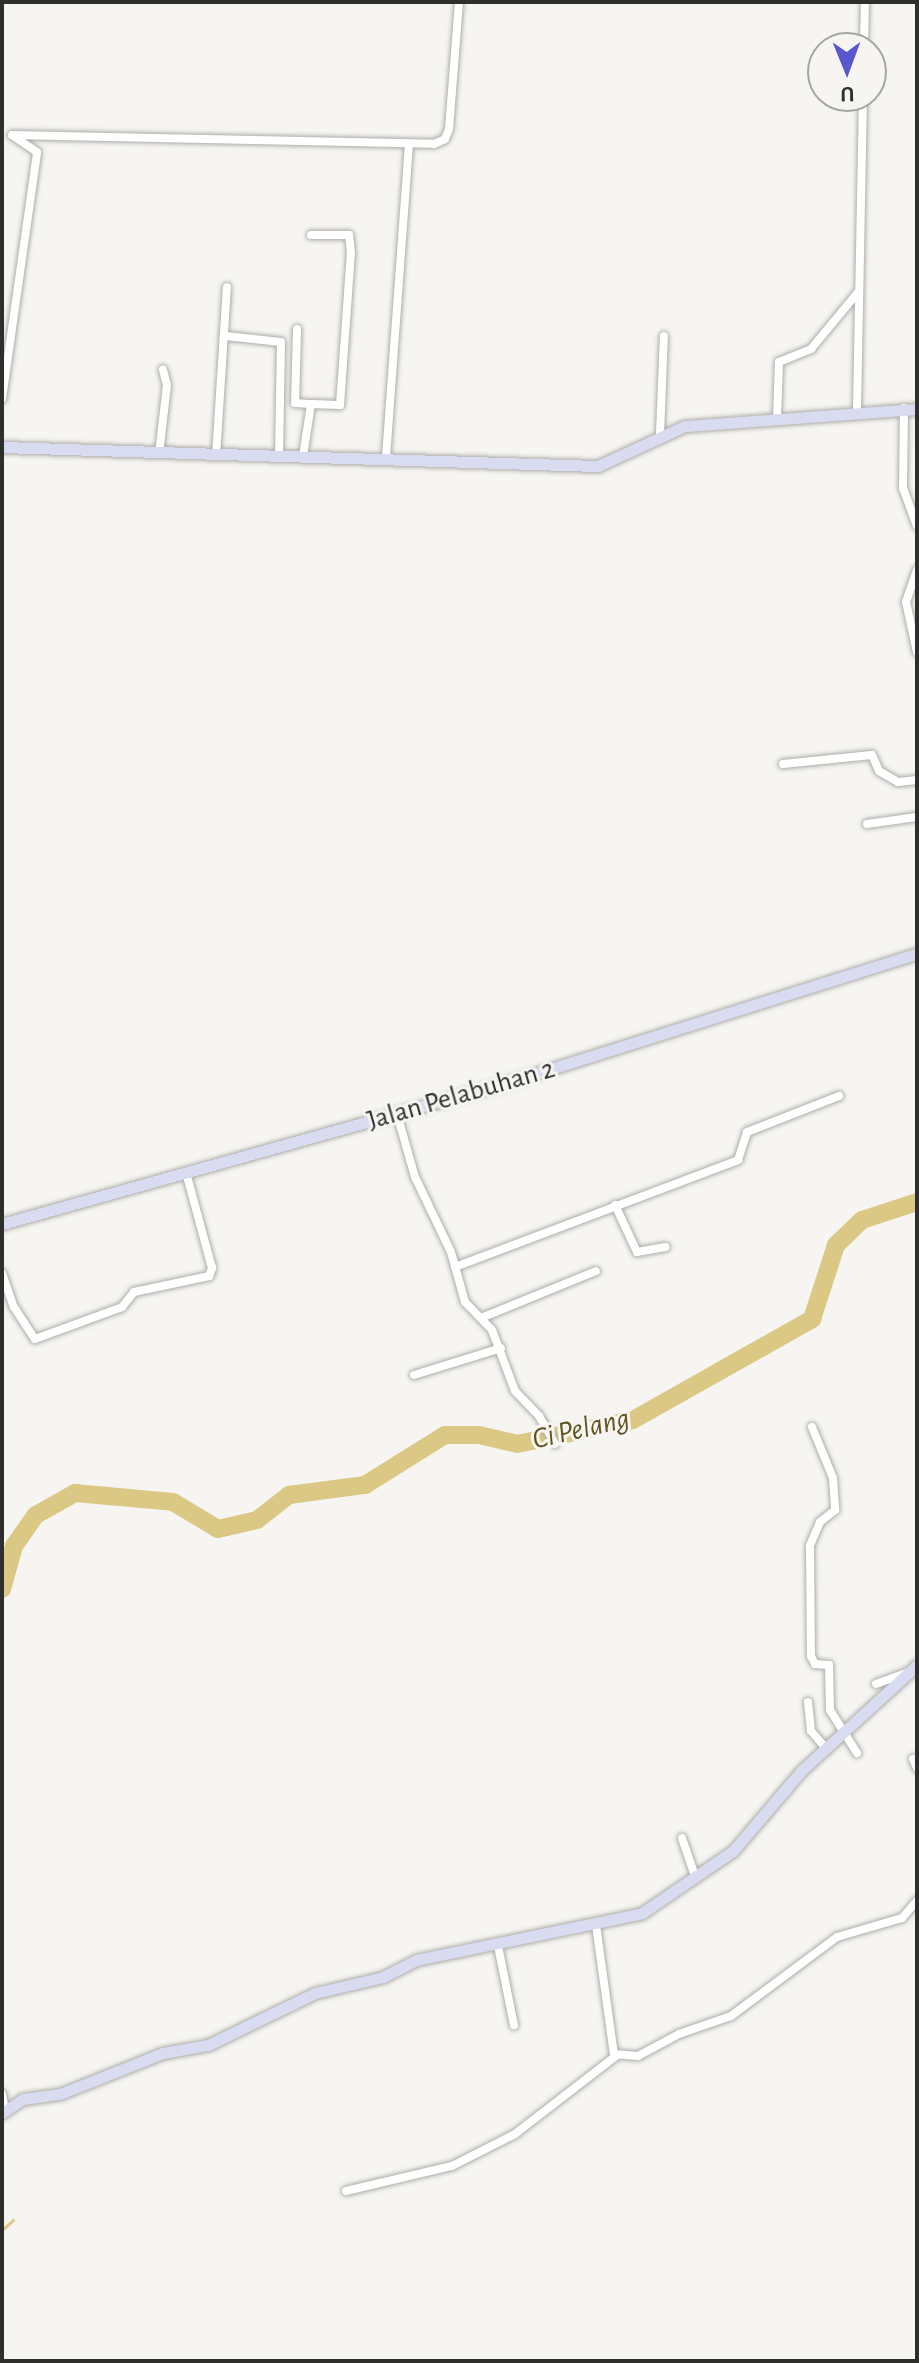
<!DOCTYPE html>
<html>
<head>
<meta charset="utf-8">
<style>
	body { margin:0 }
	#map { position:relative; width:919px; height:2363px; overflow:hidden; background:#f6f5f1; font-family:"Alegreya Sans",sans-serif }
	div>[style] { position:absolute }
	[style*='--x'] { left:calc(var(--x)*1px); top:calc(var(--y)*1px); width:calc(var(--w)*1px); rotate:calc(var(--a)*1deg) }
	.stream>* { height:3px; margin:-1.5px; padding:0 1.5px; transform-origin:1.5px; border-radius:1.5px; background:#dac884 }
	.river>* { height:18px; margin:-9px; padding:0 9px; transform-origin:9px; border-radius:9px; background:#dac884 }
	.roads { filter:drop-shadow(0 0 2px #aeada9) drop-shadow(0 0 2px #aeada9) }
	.street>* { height:8px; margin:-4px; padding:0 4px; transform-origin:4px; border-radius:4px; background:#fff }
	.secondary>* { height:11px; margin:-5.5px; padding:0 5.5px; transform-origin:5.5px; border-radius:5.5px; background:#d9dbf0 }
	span { translate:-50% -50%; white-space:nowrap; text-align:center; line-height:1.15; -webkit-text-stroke:6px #f6f5f1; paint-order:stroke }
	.street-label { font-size:28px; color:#2e2e2c }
	.water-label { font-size:30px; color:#605320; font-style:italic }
	.frame { position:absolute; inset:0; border:4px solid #2e2e2c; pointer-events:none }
	.north { position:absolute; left:807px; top:32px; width:80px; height:80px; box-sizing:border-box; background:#f6f5f1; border:2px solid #a6a5a2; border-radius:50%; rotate:179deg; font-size:22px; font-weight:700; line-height:32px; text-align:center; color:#2e2e2c }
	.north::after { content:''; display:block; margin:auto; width:28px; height:36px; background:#5957ce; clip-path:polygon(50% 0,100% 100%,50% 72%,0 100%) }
</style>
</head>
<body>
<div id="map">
	<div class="stream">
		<div style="--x:2;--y:2230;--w:15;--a:-42"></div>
	</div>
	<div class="river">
		<div style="--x:2;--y:1589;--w:45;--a:-74.4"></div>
		<div style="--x:14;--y:1546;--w:38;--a:-55"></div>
		<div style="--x:36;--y:1515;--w:45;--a:-29.4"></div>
		<div style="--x:75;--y:1493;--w:98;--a:5.2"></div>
		<div style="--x:173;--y:1502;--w:52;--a:31"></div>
		<div style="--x:218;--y:1529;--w:40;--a:-13"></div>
		<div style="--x:257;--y:1520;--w:41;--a:-38"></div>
		<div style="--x:289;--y:1495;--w:77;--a:-7.5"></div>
		<div style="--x:365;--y:1485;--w:94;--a:-32"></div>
		<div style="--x:445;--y:1435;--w:34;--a:0"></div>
		<div style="--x:479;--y:1435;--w:39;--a:13"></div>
		<div style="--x:517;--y:1444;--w:118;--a:-11.7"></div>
		<div style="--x:633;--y:1420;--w:206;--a:-29.4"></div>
		<div style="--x:812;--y:1319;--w:78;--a:-72"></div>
		<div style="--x:836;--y:1245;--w:36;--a:-44"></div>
		<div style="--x:862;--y:1220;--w:58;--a:-18.1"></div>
	</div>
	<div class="roads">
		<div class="street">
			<div style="--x:864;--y:48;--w:46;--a:-88.8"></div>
			<div style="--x:297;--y:329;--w:74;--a:91.5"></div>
			<div style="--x:295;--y:403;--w:16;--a:4"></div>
			<div style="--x:311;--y:404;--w:53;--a:98.7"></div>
			<div style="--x:226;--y:336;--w:55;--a:6.2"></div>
			<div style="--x:281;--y:342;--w:114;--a:91"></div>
			<div style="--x:2;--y:399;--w:249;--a:-81.9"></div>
			<div style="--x:37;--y:152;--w:30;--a:-146"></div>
			<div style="--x:12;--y:135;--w:422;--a:1.2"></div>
			<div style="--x:434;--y:144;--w:12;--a:-24"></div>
			<div style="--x:445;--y:139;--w:11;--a:-68"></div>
			<div style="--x:449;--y:129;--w:127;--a:-85.5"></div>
			<div style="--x:311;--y:404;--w:29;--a:2"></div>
			<div style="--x:340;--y:405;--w:152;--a:-85.9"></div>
			<div style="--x:351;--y:253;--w:18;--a:-96"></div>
			<div style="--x:349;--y:235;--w:38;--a:180"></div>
			<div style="--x:904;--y:408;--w:80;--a:90.7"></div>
			<div style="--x:903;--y:488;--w:40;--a:69.8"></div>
			<div style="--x:857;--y:409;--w:313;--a:-88.9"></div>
			<div style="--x:777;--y:417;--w:55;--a:-87.9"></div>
			<div style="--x:779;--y:362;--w:35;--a:-22"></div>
			<div style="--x:811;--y:349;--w:75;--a:-50.4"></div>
			<div style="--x:660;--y:434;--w:98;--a:-87.7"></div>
			<div style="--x:159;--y:454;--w:69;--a:-83.4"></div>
			<div style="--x:167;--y:385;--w:16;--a:-105"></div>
			<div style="--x:216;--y:456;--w:169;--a:-86.3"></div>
			<div style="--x:386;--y:457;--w:312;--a:-85.8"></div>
			<div style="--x:917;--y:570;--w:34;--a:109"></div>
			<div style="--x:906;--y:602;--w:51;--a:77.6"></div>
			<div style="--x:783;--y:764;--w:89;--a:-5.8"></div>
			<div style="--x:872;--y:755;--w:17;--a:66"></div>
			<div style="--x:879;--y:771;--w:22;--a:30"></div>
			<div style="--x:898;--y:782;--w:19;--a:-6"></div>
			<div style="--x:867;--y:824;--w:50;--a:-8"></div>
			<div style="--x:397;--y:1114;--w:66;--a:74.1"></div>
			<div style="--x:415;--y:1177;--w:83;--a:64.4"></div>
			<div style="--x:451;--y:1252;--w:52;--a:74.4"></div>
			<div style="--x:465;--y:1302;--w:39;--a:46"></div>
			<div style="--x:492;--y:1330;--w:65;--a:69.3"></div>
			<div style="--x:515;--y:1391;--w:35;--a:46"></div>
			<div style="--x:539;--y:1416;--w:32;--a:60"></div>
			<div style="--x:615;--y:1205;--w:52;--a:64.9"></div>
			<div style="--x:637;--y:1252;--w:29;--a:-10"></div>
			<div style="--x:455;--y:1267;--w:303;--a:-20.7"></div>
			<div style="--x:738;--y:1160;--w:29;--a:-72"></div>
			<div style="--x:747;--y:1132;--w:99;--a:-21.4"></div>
			<div style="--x:2;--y:1273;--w:36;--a:71"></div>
			<div style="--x:14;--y:1307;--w:38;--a:57"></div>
			<div style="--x:35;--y:1339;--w:93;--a:-20.2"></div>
			<div style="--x:122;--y:1307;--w:19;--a:-51"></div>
			<div style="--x:134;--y:1292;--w:77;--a:-12"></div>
			<div style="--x:209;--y:1276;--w:9;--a:-69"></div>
			<div style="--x:212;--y:1268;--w:95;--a:-105.2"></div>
			<div style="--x:481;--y:1318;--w:124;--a:-22.2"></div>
			<div style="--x:414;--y:1375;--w:91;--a:-17.2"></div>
			<div style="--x:812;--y:1427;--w:55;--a:67.6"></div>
			<div style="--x:833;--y:1478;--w:32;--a:86"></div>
			<div style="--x:835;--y:1510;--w:19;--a:141"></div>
			<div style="--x:820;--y:1522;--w:26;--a:113"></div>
			<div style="--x:810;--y:1546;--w:110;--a:89.5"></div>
			<div style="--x:811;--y:1656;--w:9;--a:63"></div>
			<div style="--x:815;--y:1664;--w:14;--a:4"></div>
			<div style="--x:829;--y:1665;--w:45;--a:88.7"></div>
			<div style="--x:830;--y:1710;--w:51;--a:57.9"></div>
			<div style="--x:876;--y:1684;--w:32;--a:-20"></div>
			<div style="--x:808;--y:1702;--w:29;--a:84"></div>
			<div style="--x:811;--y:1731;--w:23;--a:49"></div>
			<div style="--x:913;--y:1759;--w:10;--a:66"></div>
			<div style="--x:682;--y:1838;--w:40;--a:71.1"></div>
			<div style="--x:596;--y:1925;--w:130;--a:82.1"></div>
			<div style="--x:614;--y:2054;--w:24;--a:5"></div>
			<div style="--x:638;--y:2056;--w:47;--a:-28.2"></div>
			<div style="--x:679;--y:2034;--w:55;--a:-19.1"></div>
			<div style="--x:731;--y:2016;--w:132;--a:-36.7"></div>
			<div style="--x:837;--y:1937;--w:68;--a:-16.3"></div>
			<div style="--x:902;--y:1918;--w:23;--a:-49"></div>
			<div style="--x:498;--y:1946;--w:81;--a:78.6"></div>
			<div style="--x:2;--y:2094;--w:17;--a:80"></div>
			<div style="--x:346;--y:2191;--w:109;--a:-13.3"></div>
			<div style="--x:452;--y:2166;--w:71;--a:-26.9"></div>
			<div style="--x:515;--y:2134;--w:128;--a:-37.7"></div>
		</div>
		<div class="secondary">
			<div style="--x:2;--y:447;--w:596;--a:1.83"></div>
			<div style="--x:598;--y:466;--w:96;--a:-24.7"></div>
			<div style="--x:685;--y:426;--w:233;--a:-4.2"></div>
			<div style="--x:2;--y:1224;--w:527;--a:-15.65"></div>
			<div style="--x:509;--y:1082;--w:428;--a:-17.5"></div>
			<div style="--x:2;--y:2113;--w:25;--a:-34"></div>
			<div style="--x:23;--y:2099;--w:37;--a:-8"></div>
			<div style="--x:60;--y:2094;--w:111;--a:-21.7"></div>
			<div style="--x:163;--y:2053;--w:46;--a:-10.1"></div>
			<div style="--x:208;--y:2045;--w:119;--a:-25.9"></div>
			<div style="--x:315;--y:1993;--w:70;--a:-13.2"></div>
			<div style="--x:383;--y:1977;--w:37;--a:-27"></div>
			<div style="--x:416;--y:1960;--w:231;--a:-11.7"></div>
			<div style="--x:642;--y:1913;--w:110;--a:-34.3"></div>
			<div style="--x:733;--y:1851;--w:106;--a:-49.6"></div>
			<div style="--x:802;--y:1770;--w:156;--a:-42.4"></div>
		</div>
	</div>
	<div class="street-label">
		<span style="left:461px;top:1095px;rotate:-16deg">Jalan Pelabuhan 2</span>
	</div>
	<div class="water-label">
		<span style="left:581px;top:1429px;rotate:-13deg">Ci Pelang</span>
	</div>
	<div class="frame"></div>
	<div class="north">U</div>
</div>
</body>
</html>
